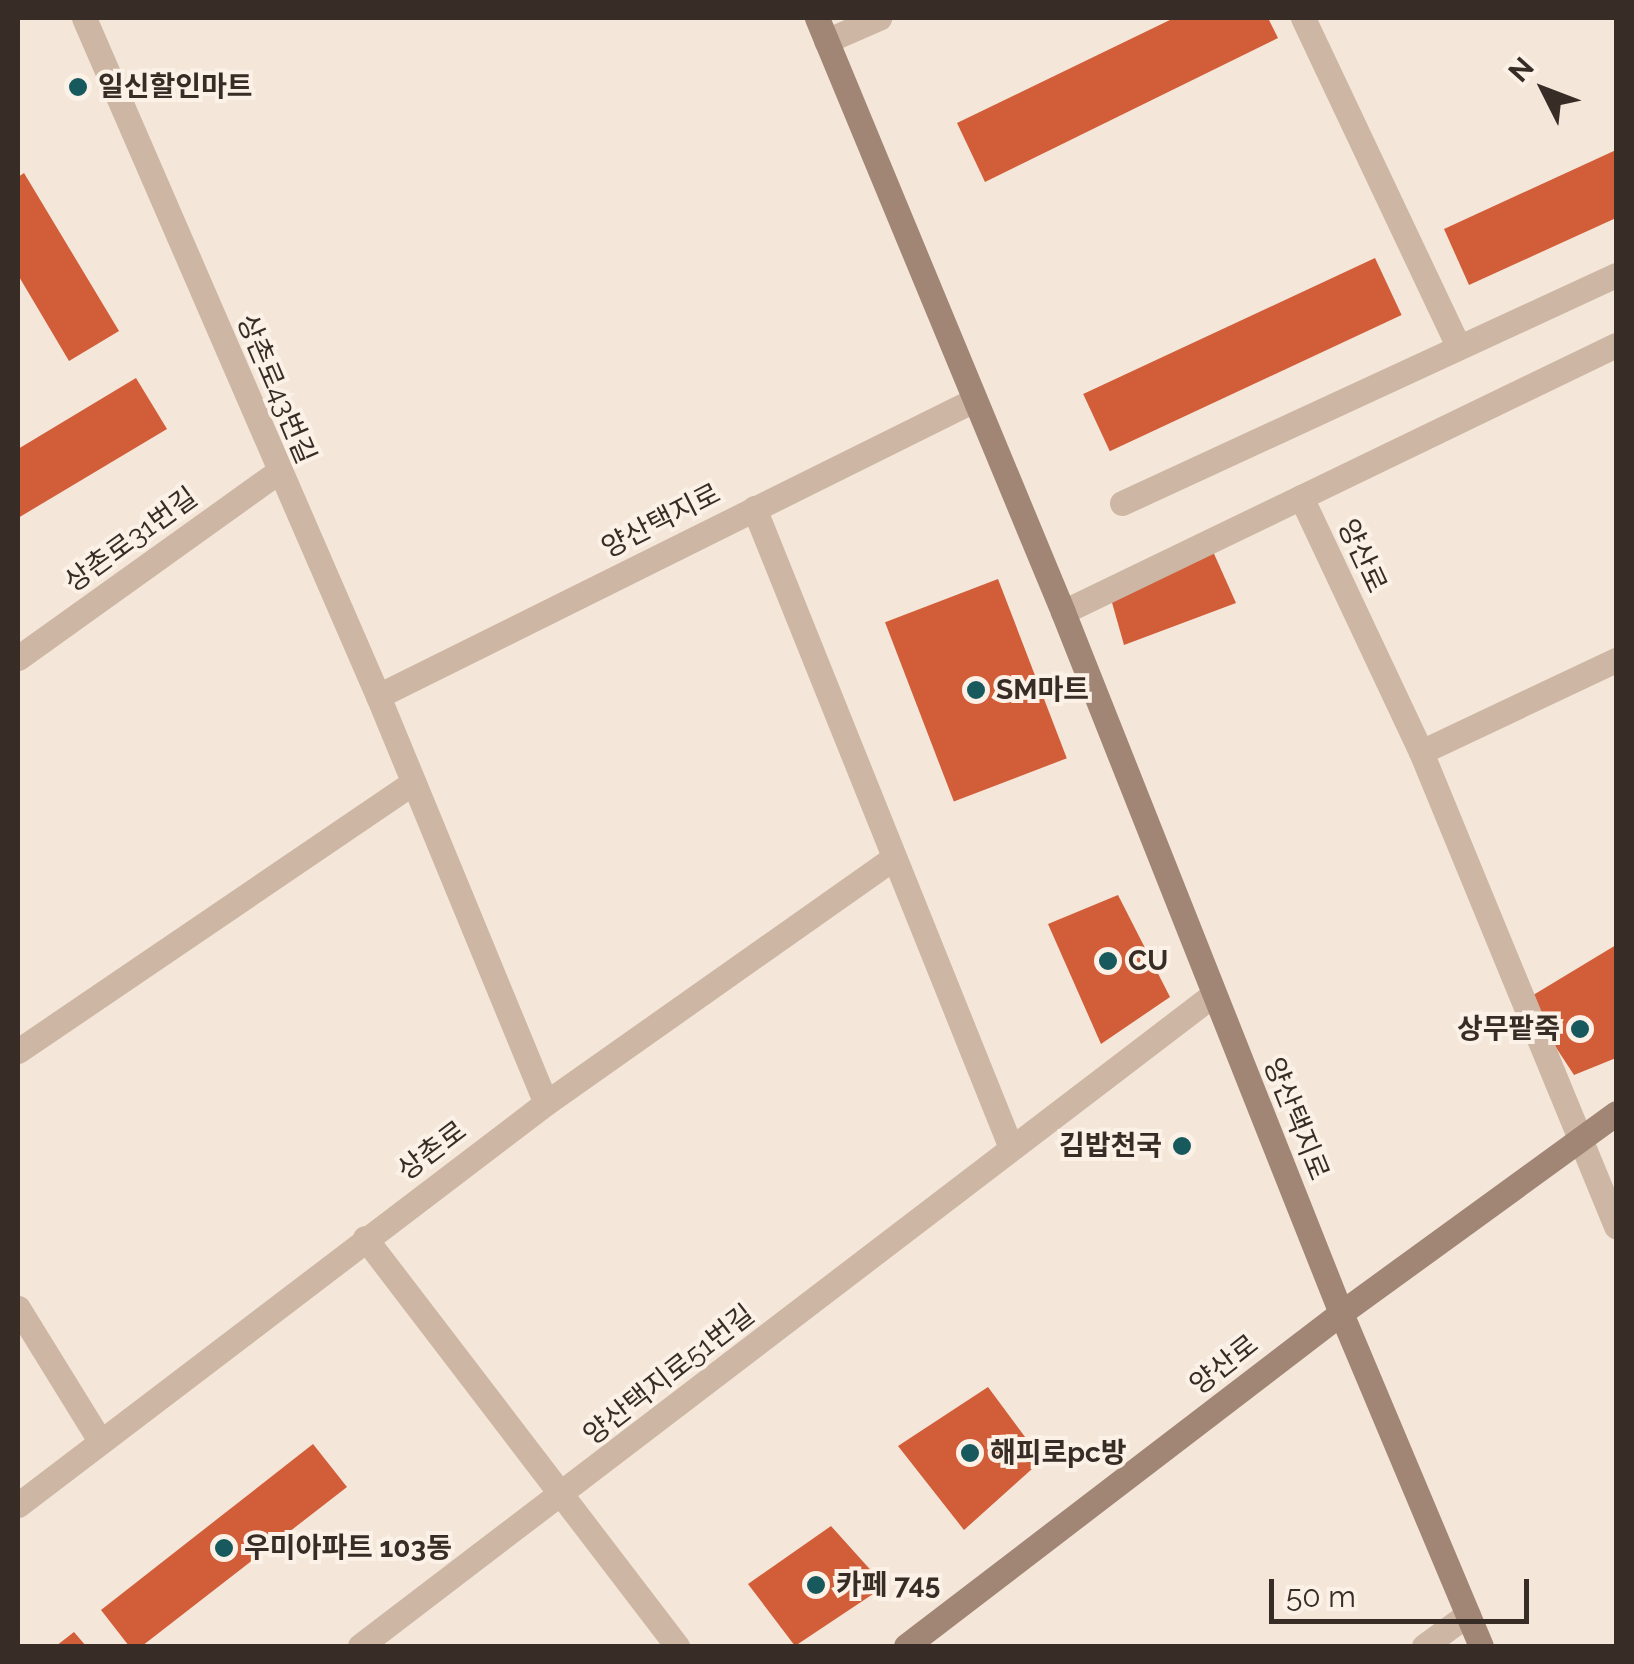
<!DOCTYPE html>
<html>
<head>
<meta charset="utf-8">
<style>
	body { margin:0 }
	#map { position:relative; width:1634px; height:1664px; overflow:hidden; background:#f4e7d9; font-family:Raleway,"Noto Sans KR",sans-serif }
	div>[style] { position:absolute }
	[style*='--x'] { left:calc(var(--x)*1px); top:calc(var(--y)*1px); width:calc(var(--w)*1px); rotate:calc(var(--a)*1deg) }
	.building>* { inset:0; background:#d25d39; transform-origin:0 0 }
	.street>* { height:25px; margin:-12.5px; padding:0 12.5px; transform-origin:12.5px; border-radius:12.5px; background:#cdb6a4 }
	.secondary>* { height:25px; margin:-12.5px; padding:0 12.5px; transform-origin:12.5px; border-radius:12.5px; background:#a18575 }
	.dots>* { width:28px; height:28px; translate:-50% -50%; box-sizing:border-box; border:5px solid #fbf1e6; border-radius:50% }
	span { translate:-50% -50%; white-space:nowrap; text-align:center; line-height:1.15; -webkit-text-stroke:8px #fbf1e6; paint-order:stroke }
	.poi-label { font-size:28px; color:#382c26; font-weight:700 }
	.left { translate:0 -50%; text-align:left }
	.right { translate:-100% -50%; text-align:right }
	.street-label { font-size:28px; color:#382c26 }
	.frame { position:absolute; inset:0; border:20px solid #382c26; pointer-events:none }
	.north { position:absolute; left:1494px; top:40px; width:100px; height:100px; -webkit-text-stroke:8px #fbf1e6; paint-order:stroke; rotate:312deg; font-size:28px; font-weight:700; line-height:40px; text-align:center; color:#382c26 }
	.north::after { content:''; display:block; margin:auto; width:35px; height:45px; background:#382c26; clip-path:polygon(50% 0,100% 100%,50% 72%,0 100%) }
	.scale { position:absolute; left:1269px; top:1579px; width:260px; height:45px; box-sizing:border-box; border:5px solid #382c26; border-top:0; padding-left:12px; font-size:30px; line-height:35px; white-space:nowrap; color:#382c26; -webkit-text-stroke:8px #fbf1e6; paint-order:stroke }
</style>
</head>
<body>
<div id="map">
	<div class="building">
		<div style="clip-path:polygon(1174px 18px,1268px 18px,1278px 38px,985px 182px,957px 123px)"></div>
		<div style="clip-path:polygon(1616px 150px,1616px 218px,1469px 285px,1444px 229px)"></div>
		<div style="clip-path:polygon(24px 173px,119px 331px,69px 361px,18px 275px,18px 177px)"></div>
		<div style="left:1375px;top:258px;width:63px;height:322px;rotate:65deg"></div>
		<div style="clip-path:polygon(136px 378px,167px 429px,18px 518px,18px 449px)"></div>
		<div style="clip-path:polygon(1211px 547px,1236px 603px,1124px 645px,1111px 599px)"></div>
		<div style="left:998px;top:579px;width:192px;height:121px;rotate:69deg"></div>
		<div style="clip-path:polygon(1118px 895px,1170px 997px,1101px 1044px,1048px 924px)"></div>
		<div style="clip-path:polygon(1616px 945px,1616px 1058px,1574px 1075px,1525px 1000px)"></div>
		<div style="clip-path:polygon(988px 1387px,1042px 1460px,964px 1530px,898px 1446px)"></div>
		<div style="clip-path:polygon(313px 1444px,347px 1487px,142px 1646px,129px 1646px,101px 1610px)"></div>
		<div style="clip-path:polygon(831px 1526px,885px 1586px,795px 1646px,748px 1584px)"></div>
		<div style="clip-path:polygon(74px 1632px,86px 1646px,56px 1646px)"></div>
	</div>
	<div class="street">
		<div style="--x:84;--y:18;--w:739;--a:66.56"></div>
		<div style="--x:378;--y:696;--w:440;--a:67.6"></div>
		<div style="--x:1303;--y:18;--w:363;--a:64.7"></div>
		<div style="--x:826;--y:41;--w:58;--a:-23.5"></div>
		<div style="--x:1301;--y:497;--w:282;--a:64.8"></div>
		<div style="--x:1421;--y:752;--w:513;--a:67.64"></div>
		<div style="--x:1122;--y:503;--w:544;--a:-24.78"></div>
		<div style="--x:754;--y:508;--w:687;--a:68.11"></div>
		<div style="--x:1063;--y:612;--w:614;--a:-25.77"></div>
		<div style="--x:18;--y:658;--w:321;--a:-35.6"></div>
		<div style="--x:378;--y:696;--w:663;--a:-26.41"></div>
		<div style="--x:1421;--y:752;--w:216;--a:-25.3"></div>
		<div style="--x:18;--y:1051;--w:477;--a:-34.2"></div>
		<div style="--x:365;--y:1238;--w:514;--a:52.59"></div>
		<div style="--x:18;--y:1308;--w:156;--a:58.3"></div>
		<div style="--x:18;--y:1505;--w:664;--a:-37.28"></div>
		<div style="--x:546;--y:1103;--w:423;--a:-35.2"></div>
		<div style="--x:360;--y:1646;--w:1074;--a:-37.36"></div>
		<div style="--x:1424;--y:1646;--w:54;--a:-36"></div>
	</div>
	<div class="secondary">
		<div style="--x:817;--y:18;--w:643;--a:67.5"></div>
		<div style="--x:1063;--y:612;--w:754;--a:68.37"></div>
		<div style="--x:1341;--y:1313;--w:361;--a:67.2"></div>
		<div style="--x:906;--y:1646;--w:548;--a:-37.43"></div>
		<div style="--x:1341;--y:1313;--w:340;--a:-36"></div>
	</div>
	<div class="dots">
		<div style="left:78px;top:87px;background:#17595d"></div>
		<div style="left:976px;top:690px;background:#17595d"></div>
		<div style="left:1108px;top:961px;background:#17595d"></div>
		<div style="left:1580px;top:1029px;background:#17595d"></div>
		<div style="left:1182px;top:1146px;background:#17595d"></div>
		<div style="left:970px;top:1453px;background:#17595d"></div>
		<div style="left:224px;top:1548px;background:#17595d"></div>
		<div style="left:816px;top:1585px;background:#17595d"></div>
	</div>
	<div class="poi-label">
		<span class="left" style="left:98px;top:87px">일신할인마트</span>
		<span class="left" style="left:996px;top:690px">SM마트</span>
		<span class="left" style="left:1128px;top:961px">CU</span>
		<span class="right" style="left:1560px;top:1029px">상무팥죽</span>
		<span class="right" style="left:1162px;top:1146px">김밥천국</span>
		<span class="left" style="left:990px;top:1453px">해피로pc방</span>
		<span class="left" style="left:244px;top:1548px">우미아파트 103동</span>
		<span class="left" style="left:836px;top:1585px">카페 745</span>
	</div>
	<div class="street-label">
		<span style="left:276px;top:389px;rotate:67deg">상촌로43번길</span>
		<span style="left:661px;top:521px;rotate:-27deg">양산택지로</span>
		<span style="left:131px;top:540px;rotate:-36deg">상촌로31번길</span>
		<span style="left:1362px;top:556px;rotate:65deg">양산로</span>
		<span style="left:1296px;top:1119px;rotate:68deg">양산택지로</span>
		<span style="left:432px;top:1151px;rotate:-37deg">상촌로</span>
		<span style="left:1224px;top:1365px;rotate:-38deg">양산로</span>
		<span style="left:669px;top:1375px;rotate:-38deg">양산택지로51번길</span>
	</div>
	<div class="frame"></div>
	<div class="north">N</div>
	<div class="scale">50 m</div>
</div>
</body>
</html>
